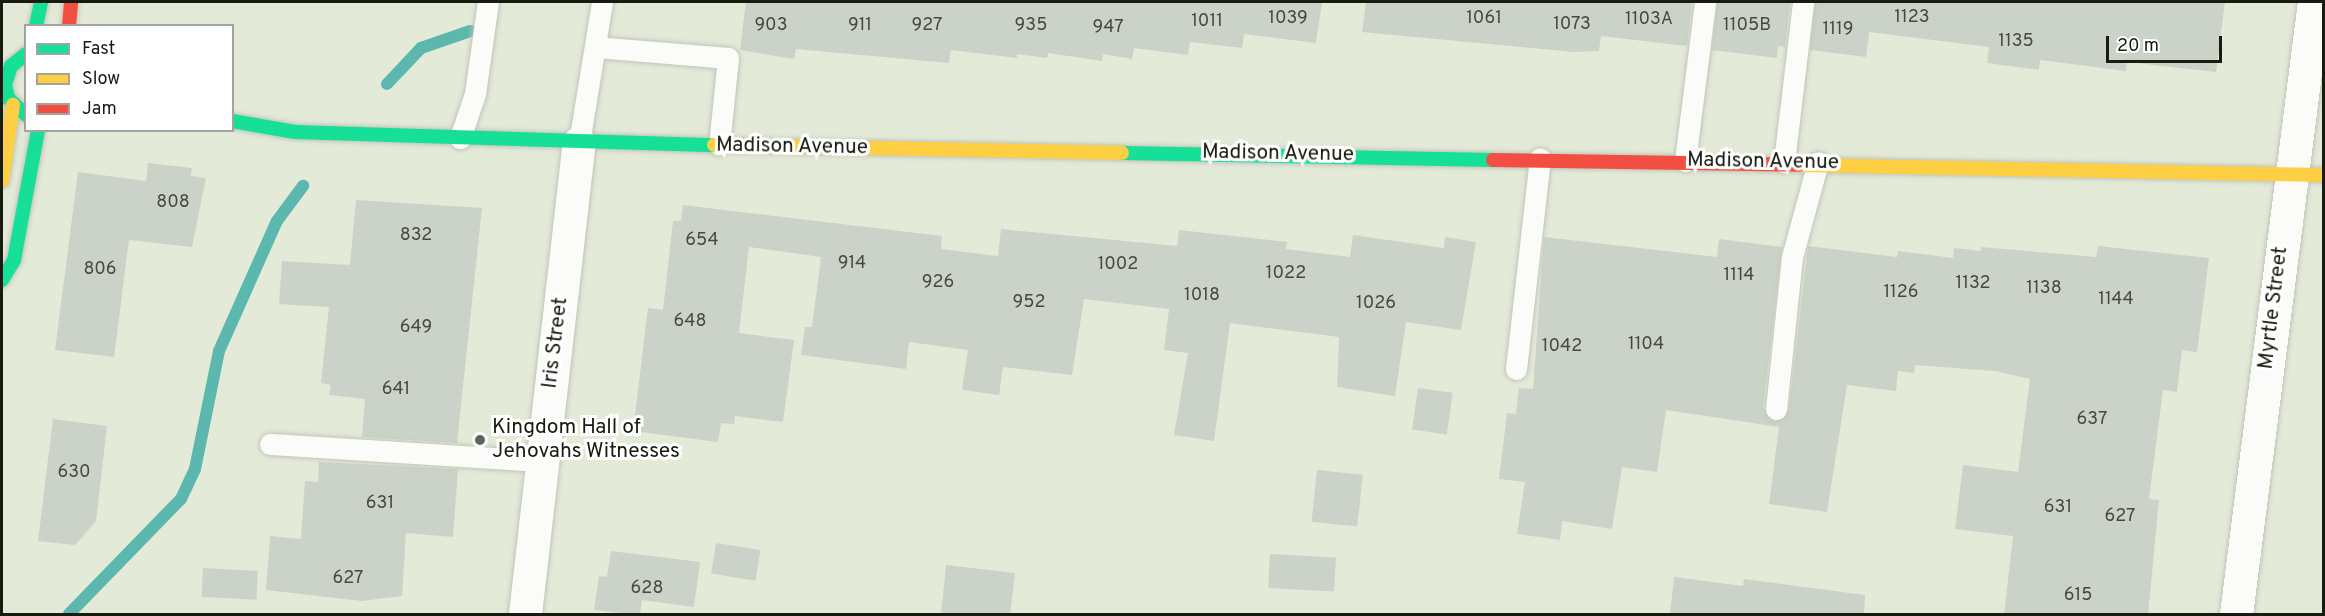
<!DOCTYPE html>
<html>
<head>
<meta charset="utf-8">
<style>
	body { margin:0 }
	#map { position:relative; width:2325px; height:616px; overflow:hidden; background:#e4ead8; font-family:Overpass,sans-serif }
	div>[style] { position:absolute }
	[style*='--x'] { left:calc(var(--x)*1px); top:calc(var(--y)*1px); width:calc(var(--w)*1px); rotate:calc(var(--a)*1deg) }
	.stream>* { height:12px; margin:-6px; padding:0 6px; transform-origin:6px; border-radius:6px; background:#5cb8af }
	.building>* { inset:0; background:#cbd3c8; transform-origin:0 0 }
	.roads { filter:drop-shadow(0 0 2px #c1c6b8) drop-shadow(0 0 2px #c1c6b8) }
	.lane>* { height:21px; margin:-10.5px; padding:0 10.5px; transform-origin:10.5px; border-radius:10.5px; background:#fbfcf9 }
	.street>* { height:33px; margin:-16.5px; padding:0 16.5px; transform-origin:16.5px; border-radius:16.5px; background:#fbfcf9 }
	.fast>* { height:14px; margin:-7px; padding:0 7px; transform-origin:7px; border-radius:7px; background:#16e098 }
	.slow>* { height:14px; margin:-7px; padding:0 7px; transform-origin:7px; border-radius:7px; background:#ffcf43 }
	.jam>* { height:14px; margin:-7px; padding:0 7px; transform-origin:7px; border-radius:7px; background:#f24e42 }
	.dots>* { width:16px; height:16px; translate:-50% -50%; box-sizing:border-box; border:3px solid #fff; border-radius:50% }
	span { translate:-50% -50%; white-space:nowrap; text-align:center; line-height:1.15; -webkit-text-stroke:6px #fff; paint-order:stroke }
	.number-label { font-size:18px; color:#45493e }
	.number-label span { -webkit-text-stroke-width:0 }
	.street-label { font-size:21px; color:#181b10 }
	.poi-label { font-size:21px; color:#181b10 }
	.left { translate:0 -50%; text-align:left }
	.frame { position:absolute; inset:0; border:3px solid #181b10; pointer-events:none }
	.legend { position:absolute; left:24px; top:24px; width:210px; height:108px; box-sizing:border-box; background:#fff; border:2px solid #a3a49f; margin:0; padding:8px 10px; list-style:none; font-size:18px; color:#181b10 }
	.legend li { display:flex; align-items:center; gap:12px; height:30px }
	.legend b { width:30px; border:2px solid #a3a49f }
	.scale { position:absolute; left:2106px; top:36px; width:116px; height:27px; box-sizing:border-box; border:3px solid #181b10; border-top:0; padding-left:8px; font-size:18px; line-height:21px; white-space:nowrap; color:#181b10; -webkit-text-stroke:4px #fff; paint-order:stroke }
</style>
</head>
<body>
<div id="map">
	<div class="stream">
		<div style="--x:387;--y:84;--w:50;--a:-46.6"></div>
		<div style="--x:421;--y:48;--w:52;--a:-19.1"></div>
		<div style="--x:69;--y:614;--w:161;--a:-45.8"></div>
		<div style="--x:181;--y:499;--w:33;--a:-65"></div>
		<div style="--x:195;--y:469;--w:120;--a:-78.5"></div>
		<div style="--x:219;--y:351;--w:142;--a:-66"></div>
		<div style="--x:277;--y:221;--w:44;--a:-53.4"></div>
	</div>
	<div class="building">
		<div style="clip-path:polygon(746px 2px,1322px 2px,1316px 43px,1244px 34px,1242px 48px,1190px 42px,1188px 55px,1134px 48px,1132px 59px,1103px 54px,1102px 61px,1048px 53px,1047px 58px,1017px 54px,1017px 58px,951px 50px,949px 63px,796px 49px,794px 59px,740px 50px)"></div>
		<div style="clip-path:polygon(1366px 2px,1692px 2px,1687px 46px,1601px 36px,1599px 51px,1573px 52px,1362px 32px)"></div>
		<div style="clip-path:polygon(1717px 2px,1790px 2px,1785px 47px,1778px 46px,1777px 58px,1712px 50px)"></div>
		<div style="clip-path:polygon(1815px 2px,2225px 2px,2216px 72px,2127px 62px,2126px 71px,2040px 60px,2039px 70px,1987px 63px,1989px 47px,1869px 32px,1866px 57px,1810px 50px)"></div>
		<div style="clip-path:polygon(148px 163px,192px 168px,191px 176px,206px 178px,192px 247px,129px 240px,114px 357px,55px 350px,78px 172px,146px 181px)"></div>
		<div style="clip-path:polygon(356px 200px,482px 208px,457px 443px,362px 437px,365px 399px,329px 395px,331px 385px,321px 383px,329px 307px,279px 304px,282px 261px,350px 265px)"></div>
		<div style="clip-path:polygon(683px 205px,942px 236px,941px 249px,998px 256px,1001px 229px,1177px 246px,1179px 230px,1287px 242px,1286px 249px,1350px 257px,1353px 235px,1444px 248px,1445px 237px,1476px 242px,1461px 330px,1406px 322px,1395px 396px,1337px 387px,1339px 337px,1230px 323px,1214px 441px,1174px 435px,1188px 353px,1164px 350px,1169px 309px,1084px 299px,1072px 375px,1003px 367px,999px 395px,962px 390px,968px 350px,909px 342px,906px 369px,801px 355px,805px 327px,812px 327px,821px 257px,749px 247px,739px 333px,794px 340px,783px 422px,735px 416px,734px 424px,721px 423px,718px 442px,633px 431px,648px 308px,663px 310px,673px 221px,681px 221px)"></div>
		<div style="clip-path:polygon(1544px 237px,1717px 257px,1719px 239px,1782px 247px,1763px 408px,1775px 422px,1789px 410px,1808px 246px,1897px 257px,1898px 251px,1953px 258px,1954px 248px,1981px 251px,1981px 247px,2096px 257px,2098px 246px,2209px 258px,2197px 352px,2182px 350px,2177px 392px,2163px 390px,2149px 499px,2159px 500px,2148px 615px,2004px 615px,2013px 536px,1955px 529px,1963px 465px,2018px 472px,2030px 379px,1995px 371px,1915px 365px,1914px 373px,1898px 371px,1896px 391px,1847px 385px,1827px 512px,1769px 504px,1779px 427px,1666px 410px,1657px 472px,1622px 467px,1612px 529px,1562px 521px,1560px 540px,1517px 534px,1525px 482px,1499px 479px,1507px 413px,1516px 414px,1519px 388px,1533px 389px)"></div>
		<div style="left:1418px;top:388px;width:35px;height:42px;rotate:8deg"></div>
		<div style="clip-path:polygon(53px 419px,107px 426px,96px 521px,75px 545px,38px 541px)"></div>
		<div style="clip-path:polygon(319px 462px,458px 469px,453px 537px,406px 533px,402px 596px,362px 601px,266px 590px,270px 536px,301px 539px,305px 481px,318px 482px)"></div>
		<div style="left:1317px;top:470px;width:46px;height:52px;rotate:6deg"></div>
		<div style="left:716px;top:543px;width:45px;height:31px;rotate:9deg"></div>
		<div style="clip-path:polygon(611px 551px,700px 562px,694px 607px,642px 600px,640px 615px,594px 610px,599px 576px,607px 577px)"></div>
		<div style="left:1270px;top:554px;width:66px;height:34px;rotate:3deg"></div>
		<div style="clip-path:polygon(946px 565px,1015px 573px,1010px 615px,941px 615px)"></div>
		<div style="left:203px;top:568px;width:55px;height:29px;rotate:3deg"></div>
		<div style="clip-path:polygon(1674px 577px,1743px 586px,1744px 579px,1865px 595px,1864px 615px,1670px 615px)"></div>
	</div>
	<div class="roads">
		<div class="lane">
			<div style="--x:595;--y:47;--w:133;--a:4.7"></div>
			<div style="--x:728;--y:58;--w:87;--a:95.9"></div>
			<div style="--x:460;--y:138;--w:46;--a:-71.2"></div>
			<div style="--x:475;--y:94;--w:93;--a:-82"></div>
			<div style="--x:579;--y:143;--w:143;--a:-80.7"></div>
			<div style="--x:1685;--y:161;--w:160;--a:-82.8"></div>
			<div style="--x:1784;--y:162;--w:161;--a:-83.2"></div>
			<div style="--x:1516;--y:369;--w:212;--a:-83.5"></div>
			<div style="--x:1776;--y:409;--w:153;--a:-84"></div>
			<div style="--x:1792;--y:257;--w:98;--a:-74.7"></div>
			<div style="--x:270;--y:444;--w:273;--a:3.6"></div>
		</div>
		<div class="street">
			<div style="--x:525;--y:614;--w:474;--a:-83.5"></div>
			<div style="--x:2236;--y:614;--w:617;--a:-82.74"></div>
		</div>
		<div class="fast">
			<div style="--x:36;--y:26;--w:25;--a:-78"></div>
			<div style="--x:26;--y:54;--w:19;--a:141"></div>
			<div style="--x:11;--y:66;--w:19;--a:108"></div>
			<div style="--x:5;--y:84;--w:14;--a:78"></div>
			<div style="--x:8;--y:98;--w:25;--a:43"></div>
			<div style="--x:232;--y:121;--w:64;--a:9.9"></div>
			<div style="--x:295;--y:132;--w:419;--a:1.8"></div>
			<div style="--x:1122;--y:153;--w:371;--a:1.1"></div>
			<div style="--x:2;--y:280;--w:23;--a:-59"></div>
			<div style="--x:14;--y:260;--w:132;--a:-79.5"></div>
		</div>
		<div class="slow">
			<div style="--x:714;--y:145;--w:408;--a:1.1"></div>
			<div style="--x:1799;--y:165;--w:525;--a:1.09"></div>
			<div style="--x:2;--y:181;--w:77;--a:-81.8"></div>
		</div>
		<div class="jam">
			<div style="--x:69;--y:26;--w:24;--a:-85"></div>
			<div style="--x:1493;--y:160;--w:306;--a:0.9"></div>
		</div>
	</div>
	<div class="dots">
		<div style="left:480px;top:440px;background:#5f6356"></div>
	</div>
	<div class="number-label">
		<span style="left:1912px;top:18px">1123</span>
		<span style="left:1288px;top:19px">1039</span>
		<span style="left:1484px;top:19px">1061</span>
		<span style="left:1649px;top:20px">1103A</span>
		<span style="left:1207px;top:22px">1011</span>
		<span style="left:1572px;top:25px">1073</span>
		<span style="left:771px;top:26px">903</span>
		<span style="left:860px;top:26px">911</span>
		<span style="left:927px;top:26px">927</span>
		<span style="left:1031px;top:26px">935</span>
		<span style="left:1747px;top:26px">1105B</span>
		<span style="left:1108px;top:28px">947</span>
		<span style="left:1838px;top:30px">1119</span>
		<span style="left:2016px;top:42px">1135</span>
		<span style="left:173px;top:203px">808</span>
		<span style="left:416px;top:236px">832</span>
		<span style="left:702px;top:241px">654</span>
		<span style="left:852px;top:264px">914</span>
		<span style="left:1118px;top:265px">1002</span>
		<span style="left:100px;top:270px">806</span>
		<span style="left:1286px;top:274px">1022</span>
		<span style="left:1739px;top:276px">1114</span>
		<span style="left:938px;top:283px">926</span>
		<span style="left:1973px;top:284px">1132</span>
		<span style="left:2044px;top:289px">1138</span>
		<span style="left:1901px;top:293px">1126</span>
		<span style="left:1202px;top:296px">1018</span>
		<span style="left:2116px;top:300px">1144</span>
		<span style="left:1029px;top:303px">952</span>
		<span style="left:1376px;top:304px">1026</span>
		<span style="left:690px;top:322px">648</span>
		<span style="left:416px;top:328px">649</span>
		<span style="left:1646px;top:345px">1104</span>
		<span style="left:1562px;top:347px">1042</span>
		<span style="left:396px;top:390px">641</span>
		<span style="left:2092px;top:420px">637</span>
		<span style="left:74px;top:473px">630</span>
		<span style="left:380px;top:504px">631</span>
		<span style="left:2058px;top:508px">631</span>
		<span style="left:2120px;top:517px">627</span>
		<span style="left:348px;top:579px">627</span>
		<span style="left:647px;top:589px">628</span>
		<span style="left:2078px;top:596px">615</span>
	</div>
	<div class="street-label">
		<span style="left:792px;top:147px;rotate:1deg">Madison Avenue</span>
		<span style="left:1278px;top:154px;rotate:1deg">Madison Avenue</span>
		<span style="left:1763px;top:162px;rotate:1deg">Madison Avenue</span>
		<span style="left:2274px;top:308px;rotate:-83deg">Myrtle Street</span>
		<span style="left:556px;top:343px;rotate:-83deg">Iris Street</span>
	</div>
	<div class="poi-label">
		<span class="left" style="left:492px;top:440px">Kingdom Hall of<br>Jehovahs Witnesses</span>
	</div>
	<div class="frame"></div>
	<ul class="legend">
	<li><b style="height:8px;background:#16e098"></b>Fast</li>
	<li><b style="height:8px;background:#ffcf43"></b>Slow</li>
	<li><b style="height:8px;background:#f24e42"></b>Jam</li>
	</ul>
	<div class="scale">20 m</div>
</div>
</body>
</html>
